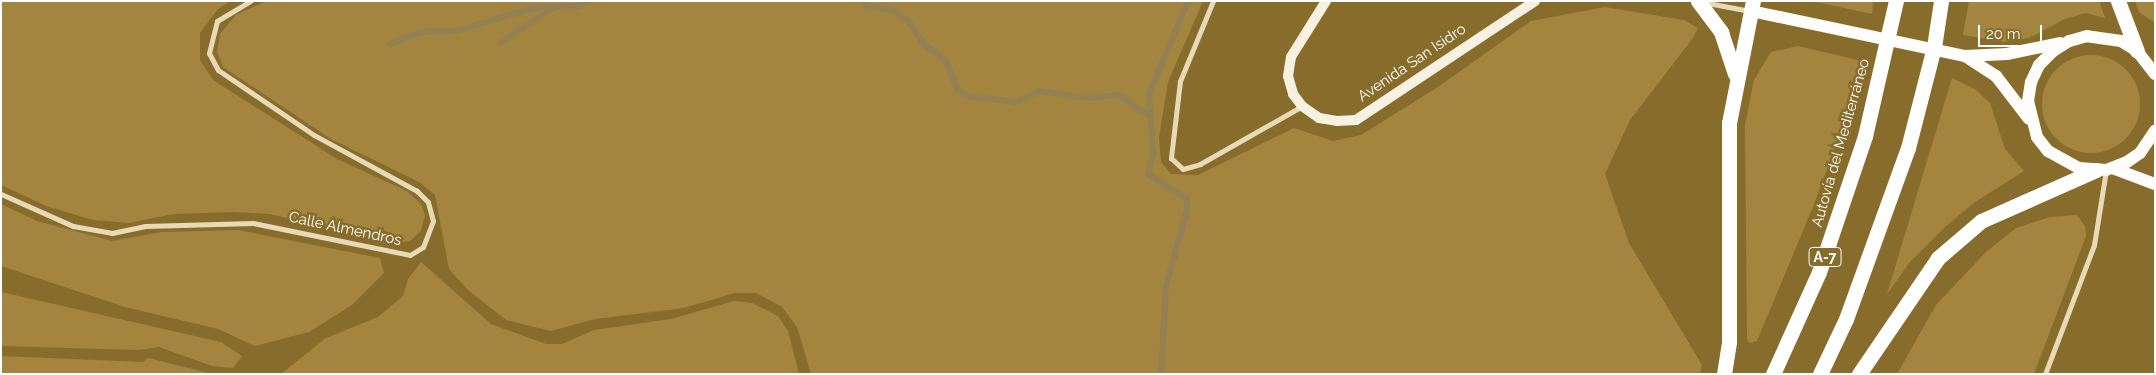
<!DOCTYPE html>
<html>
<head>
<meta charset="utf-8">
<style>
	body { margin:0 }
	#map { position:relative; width:2156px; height:375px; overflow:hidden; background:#876c2b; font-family:Raleway,sans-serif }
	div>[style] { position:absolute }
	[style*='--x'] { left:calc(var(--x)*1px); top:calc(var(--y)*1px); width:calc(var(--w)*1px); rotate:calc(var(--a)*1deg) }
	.green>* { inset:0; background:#a38540 }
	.round { border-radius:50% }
	.stream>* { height:6px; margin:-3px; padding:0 3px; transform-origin:3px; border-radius:3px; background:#938053 }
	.street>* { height:5px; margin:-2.5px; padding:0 2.5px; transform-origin:2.5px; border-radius:2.5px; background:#e8d9b7 }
	.secondary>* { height:10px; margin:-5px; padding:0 5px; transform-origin:5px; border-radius:5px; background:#f7f1e1 }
	.primary>* { height:12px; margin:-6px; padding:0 6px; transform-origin:6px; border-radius:6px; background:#fefdf9 }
	.highway>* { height:15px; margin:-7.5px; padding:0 7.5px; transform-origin:7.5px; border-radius:7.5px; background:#fff }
	.highway-bridge>* { height:15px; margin:-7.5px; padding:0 7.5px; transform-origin:7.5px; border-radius:7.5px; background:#fff }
	span { translate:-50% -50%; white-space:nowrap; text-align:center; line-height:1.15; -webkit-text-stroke:5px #876c2b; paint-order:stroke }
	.shield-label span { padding:1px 4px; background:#876c2b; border:1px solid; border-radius:4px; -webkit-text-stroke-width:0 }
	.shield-label { font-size:14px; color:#fff; font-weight:700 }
	.street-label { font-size:15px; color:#fff }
	.frame { position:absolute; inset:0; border:2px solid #fff; pointer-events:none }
	.scale { position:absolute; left:1978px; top:25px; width:64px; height:22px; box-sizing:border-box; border:2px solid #fff; border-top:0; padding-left:6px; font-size:15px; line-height:18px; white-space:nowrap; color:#fff; -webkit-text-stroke:4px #876c2b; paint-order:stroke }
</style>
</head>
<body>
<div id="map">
	<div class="green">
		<div style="clip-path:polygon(1px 1px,230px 1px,218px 9px,200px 33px,200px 60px,213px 80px,337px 159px,407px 191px,421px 204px,425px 215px,421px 231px,410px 241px,395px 243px,270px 214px,234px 212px,174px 214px,129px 223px,93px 220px,46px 206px,1px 185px)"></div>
		<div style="clip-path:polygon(266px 1px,1203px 1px,1168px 82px,1159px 138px,1161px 162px,1171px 174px,1198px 175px,1294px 128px,1333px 141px,1361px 135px,1438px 87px,1531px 21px,1605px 7px,1684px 20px,1698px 28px,1693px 38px,1630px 120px,1605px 174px,1629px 243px,1702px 365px,1700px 374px,811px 374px,797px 327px,782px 307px,756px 293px,735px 293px,684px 308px,595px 319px,551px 331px,506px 320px,468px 290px,449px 269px,435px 195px,419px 182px,331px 139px,223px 67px,217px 52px,220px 34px,236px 15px)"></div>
		<div style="clip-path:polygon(1812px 1px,1873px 1px,1872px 14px)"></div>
		<div style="clip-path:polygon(1969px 1px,2099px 1px,2105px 18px,2086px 13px,2065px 19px,2029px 38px,2005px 42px,1963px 35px)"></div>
		<div style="clip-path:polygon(2135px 1px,2155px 1px,2155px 23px,2139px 12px)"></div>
		<div style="clip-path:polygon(1798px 46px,1862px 61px,1842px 129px,1813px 207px,1757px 341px,1750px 343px,1747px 339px,1745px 125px,1754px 80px,1771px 52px)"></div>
		<div class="round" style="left:2042px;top:55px;width:98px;height:98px"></div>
		<div style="clip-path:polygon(1952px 78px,1975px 89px,1990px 103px,2005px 149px,2024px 171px,1975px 202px,1946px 226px,1910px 262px,1887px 294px)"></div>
		<div style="clip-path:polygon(1px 204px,37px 221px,112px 241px,162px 232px,238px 230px,380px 258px,384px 273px,352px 305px,309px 332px,255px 346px,218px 329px,125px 307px,1px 266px)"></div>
		<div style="clip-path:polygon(2077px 215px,2085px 226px,2086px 236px,2034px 374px,1897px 374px,1936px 305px,1986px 252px,2016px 228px,2050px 217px)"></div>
		<div style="clip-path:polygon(421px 262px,491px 324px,546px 344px,562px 344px,594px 330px,671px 319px,734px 301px,752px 303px,778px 316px,788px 331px,799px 374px,281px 374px,326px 338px,378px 317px,403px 296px,408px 279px)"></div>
		<div style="clip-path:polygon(1px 292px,221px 342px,242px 356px,233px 368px,212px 366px,159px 347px,138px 350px,1px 346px)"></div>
		<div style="clip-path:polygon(1px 356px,143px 362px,148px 358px,213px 374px,1px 374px)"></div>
	</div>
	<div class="stream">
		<div style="--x:864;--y:1;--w:5;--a:68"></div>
		<div style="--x:866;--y:6;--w:26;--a:9"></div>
		<div style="--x:892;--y:10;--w:19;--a:35"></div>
		<div style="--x:908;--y:21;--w:29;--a:55"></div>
		<div style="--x:925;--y:45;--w:26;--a:37"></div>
		<div style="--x:946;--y:61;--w:31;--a:68"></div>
		<div style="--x:958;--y:90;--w:13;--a:29"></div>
		<div style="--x:969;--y:96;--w:47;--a:7.3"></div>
		<div style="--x:1016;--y:102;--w:26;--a:-25"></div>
		<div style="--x:1040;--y:91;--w:49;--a:8.1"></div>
		<div style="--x:1089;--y:98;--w:30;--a:-6"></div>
		<div style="--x:1119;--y:95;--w:37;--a:35"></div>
		<div style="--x:501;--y:42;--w:62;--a:-33.2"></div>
		<div style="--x:390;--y:44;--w:33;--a:-21"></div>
		<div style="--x:421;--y:32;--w:35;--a:-2"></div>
		<div style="--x:456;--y:31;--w:80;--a:-16.6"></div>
		<div style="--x:533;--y:8;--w:45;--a:-2.5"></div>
		<div style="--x:578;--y:6;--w:11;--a:-27"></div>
		<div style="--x:1161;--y:374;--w:88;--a:-86.7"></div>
		<div style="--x:1166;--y:286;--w:79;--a:-74.6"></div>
		<div style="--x:1187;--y:210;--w:11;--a:-90"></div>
		<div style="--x:1187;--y:199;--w:46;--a:-147.3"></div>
		<div style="--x:1148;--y:174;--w:22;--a:-77"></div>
		<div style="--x:1153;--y:153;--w:59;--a:-93.9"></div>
		<div style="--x:1149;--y:94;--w:101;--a:-67.2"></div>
	</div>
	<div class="street">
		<div style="--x:1213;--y:1;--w:87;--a:112.4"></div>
		<div style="--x:1180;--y:81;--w:78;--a:96.7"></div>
		<div style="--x:1171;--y:158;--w:16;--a:43"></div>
		<div style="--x:1183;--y:169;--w:18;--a:-16"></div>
		<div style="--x:1200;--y:164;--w:117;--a:-29.6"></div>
		<div style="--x:1702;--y:2;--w:49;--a:10.6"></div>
		<div style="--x:1;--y:194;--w:79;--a:24"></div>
		<div style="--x:73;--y:226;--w:40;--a:10"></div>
		<div style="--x:112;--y:233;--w:34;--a:-12"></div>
		<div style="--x:145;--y:226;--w:108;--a:-1.6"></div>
		<div style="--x:253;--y:223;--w:160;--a:11.5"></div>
		<div style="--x:410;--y:255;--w:15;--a:-32"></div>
		<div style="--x:423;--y:247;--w:28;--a:-69"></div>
		<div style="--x:433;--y:221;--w:20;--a:-105"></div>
		<div style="--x:428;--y:202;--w:16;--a:-135"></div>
		<div style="--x:417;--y:191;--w:117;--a:-151.5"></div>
		<div style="--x:314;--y:135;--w:116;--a:-145.9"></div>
		<div style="--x:218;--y:70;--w:19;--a:-118"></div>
		<div style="--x:209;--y:53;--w:33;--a:-76"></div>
		<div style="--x:217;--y:21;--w:39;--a:-31"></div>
		<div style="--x:2045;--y:374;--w:138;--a:-69.2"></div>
		<div style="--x:2094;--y:245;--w:76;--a:-80.9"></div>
	</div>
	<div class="secondary">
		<div style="--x:1326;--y:1;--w:66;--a:122"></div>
		<div style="--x:1291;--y:57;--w:19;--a:99"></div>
		<div style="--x:1288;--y:76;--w:19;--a:74"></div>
		<div style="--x:1293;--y:94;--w:15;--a:53"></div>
		<div style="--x:1302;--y:106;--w:21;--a:35"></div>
		<div style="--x:1319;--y:118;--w:18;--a:9"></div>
		<div style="--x:1337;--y:121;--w:19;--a:-3"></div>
		<div style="--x:1356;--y:120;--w:215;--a:-33.6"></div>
	</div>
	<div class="primary">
		<div style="--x:1751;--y:11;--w:219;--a:11.9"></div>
		<div style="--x:1965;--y:56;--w:42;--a:-2.7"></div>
		<div style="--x:2007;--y:54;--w:54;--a:-11.7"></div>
		<div style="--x:1965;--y:56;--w:37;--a:33"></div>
		<div style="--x:1996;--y:76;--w:54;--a:52.5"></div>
		<div style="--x:2155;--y:74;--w:29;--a:-128"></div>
		<div style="--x:2137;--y:51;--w:19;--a:-148"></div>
		<div style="--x:2121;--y:41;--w:34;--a:-172"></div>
		<div style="--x:2087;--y:36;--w:19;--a:164"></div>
		<div style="--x:2069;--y:41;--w:19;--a:148"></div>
		<div style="--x:2053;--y:51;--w:20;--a:135"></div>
		<div style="--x:2039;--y:65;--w:19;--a:115"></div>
		<div style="--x:2031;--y:82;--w:19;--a:99"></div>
		<div style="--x:2028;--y:101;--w:37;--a:76"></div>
		<div style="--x:2037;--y:137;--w:18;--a:52"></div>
		<div style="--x:2048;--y:151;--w:35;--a:29"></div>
		<div style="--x:2079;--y:168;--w:27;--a:4"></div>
		<div style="--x:2106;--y:170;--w:22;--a:-21"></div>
		<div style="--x:2127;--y:162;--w:16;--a:-35"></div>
		<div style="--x:2140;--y:153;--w:27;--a:-56"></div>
		<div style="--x:2112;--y:168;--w:46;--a:20.4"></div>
	</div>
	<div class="highway">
		<div style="--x:1698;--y:1;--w:39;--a:53"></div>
		<div style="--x:1721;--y:32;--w:44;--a:71.6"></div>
		<div style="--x:2118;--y:1;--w:53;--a:69.2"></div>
		<div style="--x:1724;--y:374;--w:32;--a:-81"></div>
		<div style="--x:1729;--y:342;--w:219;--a:-90"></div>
		<div style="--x:1729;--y:123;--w:124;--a:-78.9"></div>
		<div style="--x:1773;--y:374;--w:112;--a:-65.7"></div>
		<div style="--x:1819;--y:272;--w:144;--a:-71.3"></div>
		<div style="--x:1820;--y:374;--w:61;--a:-64.7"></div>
		<div style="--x:1846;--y:319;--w:182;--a:-70.1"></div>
		<div style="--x:1859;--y:374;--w:140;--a:-55.7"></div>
		<div style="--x:1938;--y:258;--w:57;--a:-40.7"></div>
		<div style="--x:1981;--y:221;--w:126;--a:-23.9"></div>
	</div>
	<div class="highway-bridge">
		<div style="--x:1865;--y:136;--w:139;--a:-77.1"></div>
		<div style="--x:1908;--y:148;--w:104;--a:-75.6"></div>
		<div style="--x:1934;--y:47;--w:47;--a:-81.3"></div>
	</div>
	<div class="shield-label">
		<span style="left:1825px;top:257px">A-7</span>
	</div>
	<div class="street-label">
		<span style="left:1412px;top:63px;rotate:-34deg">Avenida San Isidro</span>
		<span style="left:1841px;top:143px;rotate:-74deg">Autovía del Mediterráneo</span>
		<span style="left:345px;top:229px;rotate:12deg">Calle Almendros</span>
	</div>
	<div class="frame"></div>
	<div class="scale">20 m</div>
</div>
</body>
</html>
